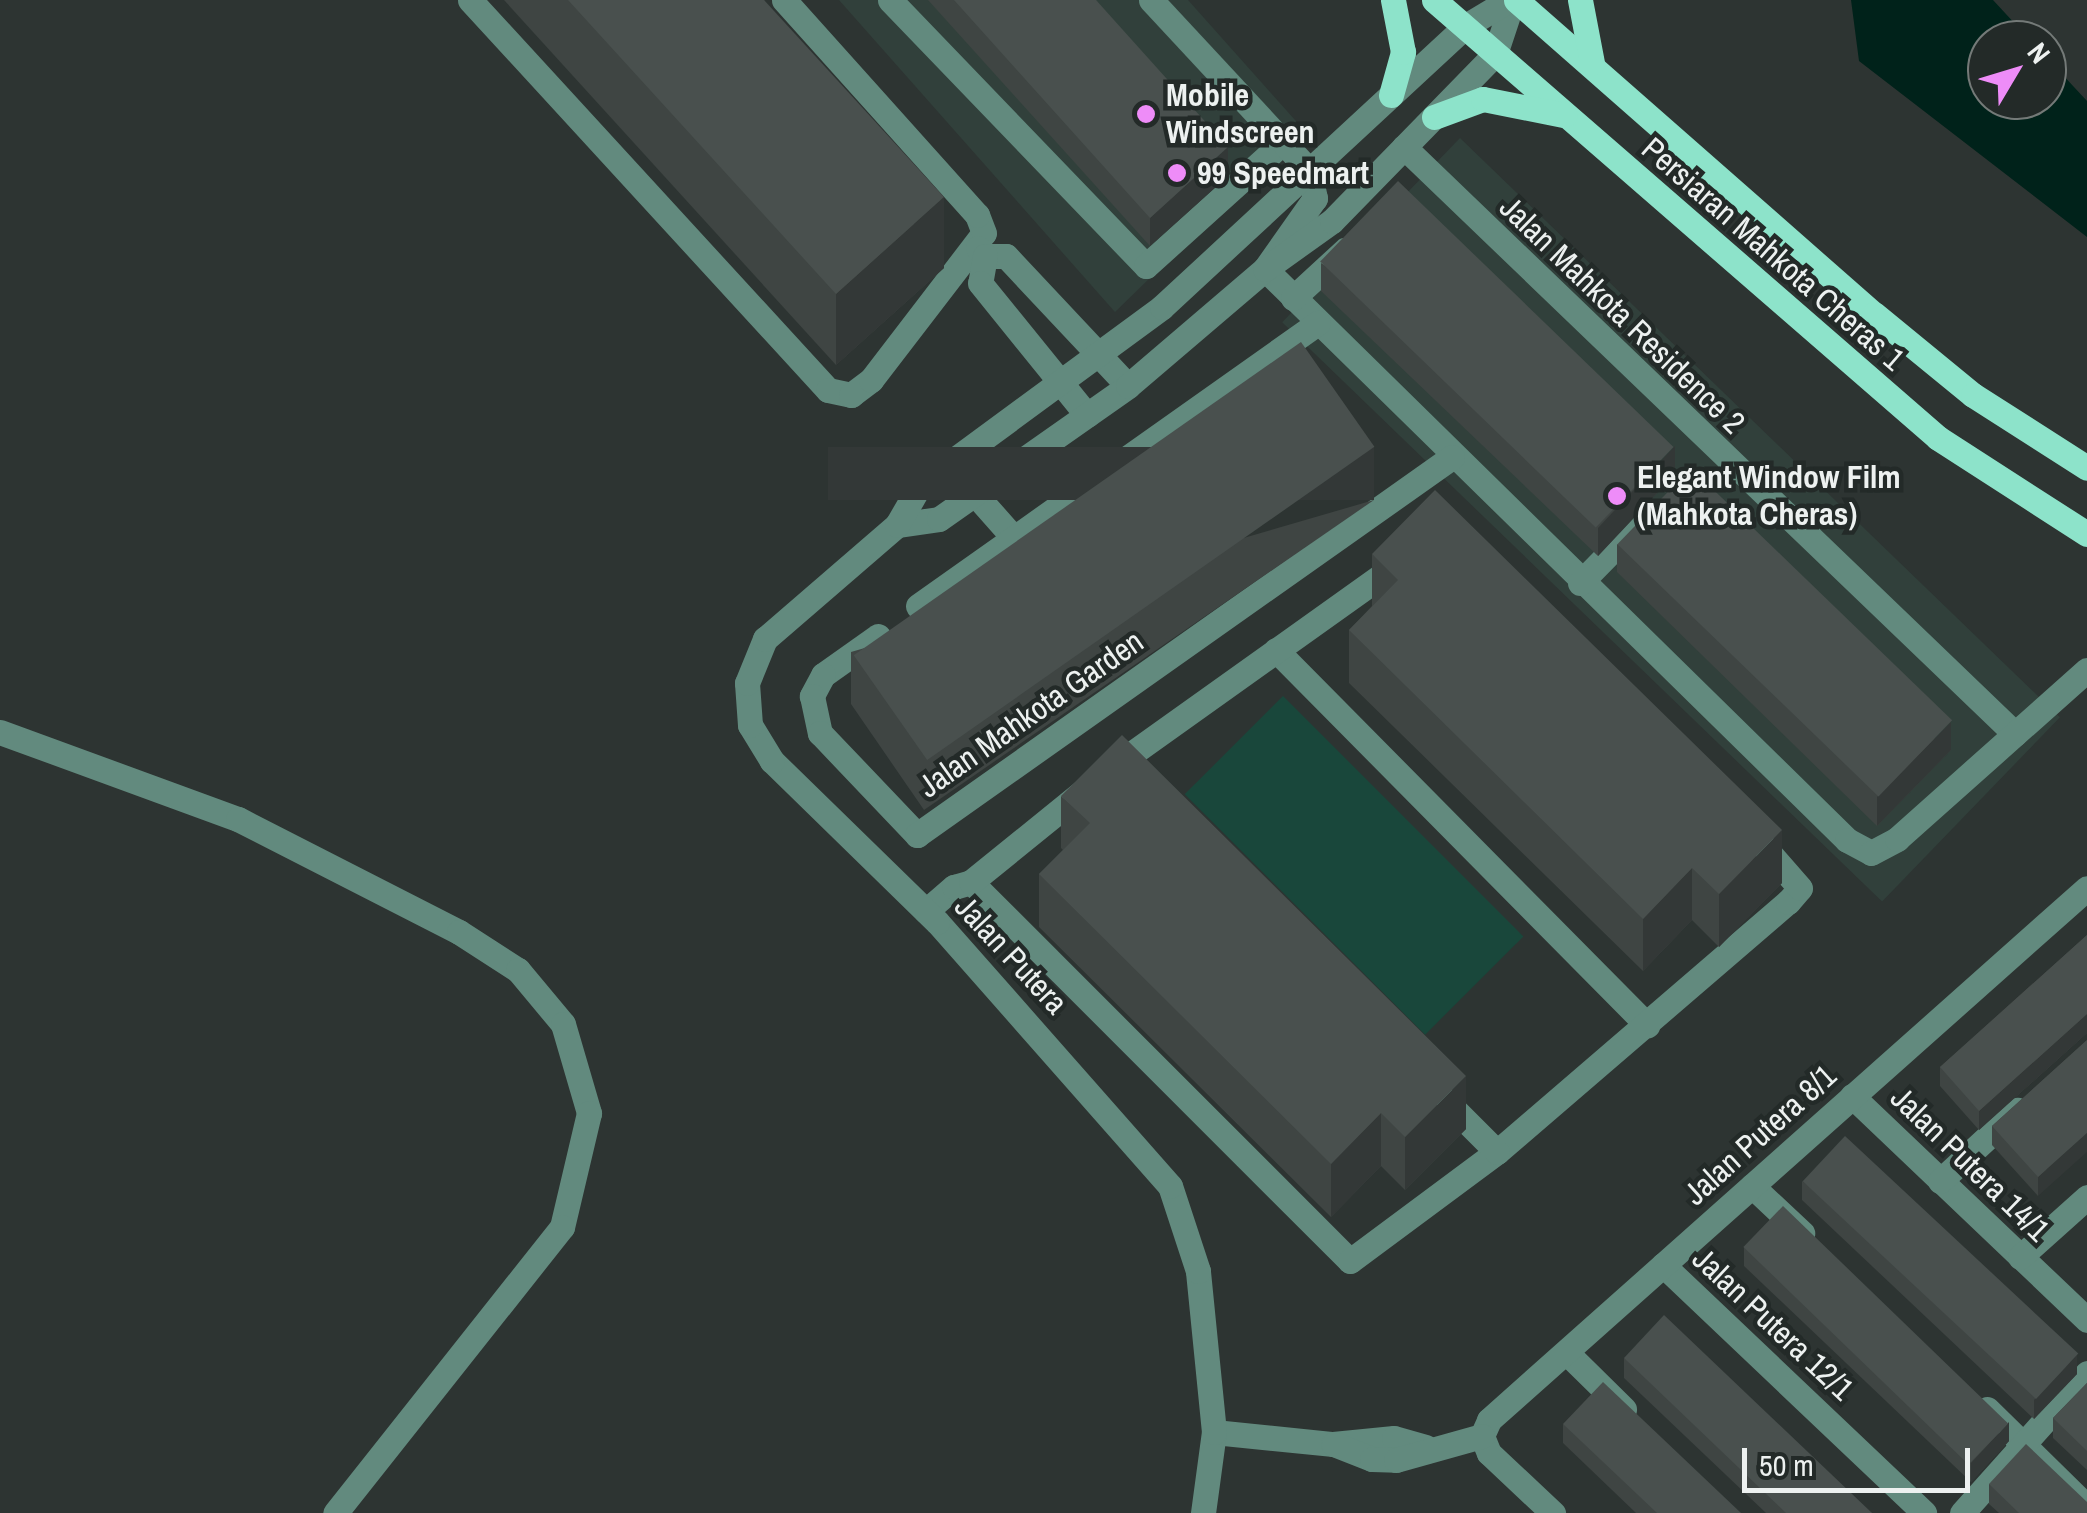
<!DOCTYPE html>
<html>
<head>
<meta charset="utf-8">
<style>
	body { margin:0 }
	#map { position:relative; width:2087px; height:1513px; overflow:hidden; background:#2d3432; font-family:"Archivo Narrow",sans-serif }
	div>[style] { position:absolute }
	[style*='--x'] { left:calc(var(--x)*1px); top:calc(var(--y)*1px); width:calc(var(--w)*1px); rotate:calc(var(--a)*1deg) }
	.built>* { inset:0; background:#31403b; transform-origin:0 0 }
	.green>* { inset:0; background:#19473b; transform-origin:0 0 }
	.water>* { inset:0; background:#00221a }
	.minor>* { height:25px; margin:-12.5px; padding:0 12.5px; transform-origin:12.5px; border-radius:12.5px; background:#628a7e }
	.major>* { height:25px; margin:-12.5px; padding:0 12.5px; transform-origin:12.5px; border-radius:12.5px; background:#8de3ca }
	.wall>* { inset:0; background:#3f4543 }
	.shaded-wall>* { inset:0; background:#333837; transform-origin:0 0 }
	.building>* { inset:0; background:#49504e; transform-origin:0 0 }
	.dots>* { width:28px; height:28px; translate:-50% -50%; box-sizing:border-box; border:5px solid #232a28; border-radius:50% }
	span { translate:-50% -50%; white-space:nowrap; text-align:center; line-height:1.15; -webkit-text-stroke:9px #232a28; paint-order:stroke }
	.poi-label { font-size:32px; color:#edf1f0; font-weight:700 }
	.left { translate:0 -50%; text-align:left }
	.street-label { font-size:32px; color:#edf1f0 }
	.north { position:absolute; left:1967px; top:20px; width:100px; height:100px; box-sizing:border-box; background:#232a28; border:2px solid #747a78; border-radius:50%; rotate:52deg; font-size:28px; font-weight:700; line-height:40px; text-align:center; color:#edf1f0 }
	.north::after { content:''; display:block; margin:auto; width:35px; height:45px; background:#ee8cf8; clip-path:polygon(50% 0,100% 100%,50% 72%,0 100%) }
	.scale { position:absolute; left:1742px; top:1448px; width:228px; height:45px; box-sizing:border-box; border:5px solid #edf1f0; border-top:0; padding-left:12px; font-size:30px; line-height:35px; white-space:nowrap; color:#edf1f0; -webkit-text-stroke:8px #232a28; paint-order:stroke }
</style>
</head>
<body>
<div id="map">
	<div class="built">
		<div style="clip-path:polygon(839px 0,1188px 0,1303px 129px,1115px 312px)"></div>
		<div style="left:1460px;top:138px;width:834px;height:256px;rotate:44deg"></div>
	</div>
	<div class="green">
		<div style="left:1283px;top:696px;width:340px;height:139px;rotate:45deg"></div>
	</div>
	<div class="water">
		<div style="clip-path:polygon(1851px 0,1993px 0,2030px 40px,1987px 40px,1987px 100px,2047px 100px,2047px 58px,2087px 101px,2087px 237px,1859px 61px)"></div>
	</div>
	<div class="minor">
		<div style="--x:470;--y:0;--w:529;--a:47.45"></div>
		<div style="--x:828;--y:390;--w:24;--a:12"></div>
		<div style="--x:851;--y:395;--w:25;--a:-37"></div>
		<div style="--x:871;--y:380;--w:185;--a:-52.5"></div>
		<div style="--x:984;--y:233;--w:19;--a:-111"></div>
		<div style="--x:977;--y:215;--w:289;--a:-131.9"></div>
		<div style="--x:890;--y:0;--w:369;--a:46.1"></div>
		<div style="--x:1146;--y:266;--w:182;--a:-42.1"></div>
		<div style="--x:1151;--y:0;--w:232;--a:47.1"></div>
		<div style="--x:1404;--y:147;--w:847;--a:43.85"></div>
		<div style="--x:1309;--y:170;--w:29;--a:78"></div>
		<div style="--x:1315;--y:198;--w:87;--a:125.2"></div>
		<div style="--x:1265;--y:269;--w:815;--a:44.45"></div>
		<div style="--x:1847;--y:840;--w:27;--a:28"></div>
		<div style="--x:1871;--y:853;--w:30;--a:-28"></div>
		<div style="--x:1897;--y:839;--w:254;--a:-41.7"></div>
		<div style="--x:978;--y:248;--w:11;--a:49"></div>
		<div style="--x:985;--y:256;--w:21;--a:0"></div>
		<div style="--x:1006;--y:256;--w:178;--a:46.8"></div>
		<div style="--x:985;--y:256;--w:27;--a:100"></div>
		<div style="--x:980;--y:283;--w:170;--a:51"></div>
		<div style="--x:1293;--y:298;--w:71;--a:-42.7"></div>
		<div style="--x:974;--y:493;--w:59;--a:48.4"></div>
		<div style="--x:897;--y:525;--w:42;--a:-8.1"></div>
		<div style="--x:939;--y:519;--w:231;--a:-35.1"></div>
		<div style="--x:1128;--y:386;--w:180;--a:-40.5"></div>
		<div style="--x:1265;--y:269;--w:82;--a:-35.6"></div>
		<div style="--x:1332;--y:221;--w:233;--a:-45.7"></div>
		<div style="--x:1495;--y:54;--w:57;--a:-71.6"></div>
		<div style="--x:1580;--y:583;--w:84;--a:-45.5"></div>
		<div style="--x:918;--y:606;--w:490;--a:-35.3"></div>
		<div style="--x:878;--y:636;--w:67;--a:144.7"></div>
		<div style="--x:823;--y:675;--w:24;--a:118"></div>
		<div style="--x:812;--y:696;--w:38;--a:78"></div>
		<div style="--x:820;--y:733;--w:141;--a:46.4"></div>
		<div style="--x:917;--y:835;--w:655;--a:-35.24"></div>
		<div style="--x:1276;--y:650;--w:528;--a:45.31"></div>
		<div style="--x:0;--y:732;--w:253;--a:20.1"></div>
		<div style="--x:238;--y:819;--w:248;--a:27.1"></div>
		<div style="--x:459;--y:932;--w:70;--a:32.8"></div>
		<div style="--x:518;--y:970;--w:70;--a:50.2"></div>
		<div style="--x:563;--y:1024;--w:93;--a:73.7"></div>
		<div style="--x:589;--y:1113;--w:117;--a:103.3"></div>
		<div style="--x:562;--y:1227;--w:365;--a:128.4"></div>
		<div style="--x:971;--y:882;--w:536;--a:45"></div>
		<div style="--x:1350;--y:1261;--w:183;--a:-36.6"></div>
		<div style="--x:1497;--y:1152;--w:384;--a:-40.7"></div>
		<div style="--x:1788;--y:902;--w:18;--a:-49"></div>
		<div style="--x:1800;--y:888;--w:64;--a:-131.2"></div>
		<div style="--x:926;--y:911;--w:37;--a:-41"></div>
		<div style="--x:954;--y:887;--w:18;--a:-16"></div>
		<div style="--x:971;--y:882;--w:183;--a:-39"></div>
		<div style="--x:1113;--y:767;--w:350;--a:-35.5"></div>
		<div style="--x:1852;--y:1096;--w:325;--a:43.6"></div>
		<div style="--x:1444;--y:1099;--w:75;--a:45"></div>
		<div style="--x:1940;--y:1181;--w:105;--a:-42.7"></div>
		<div style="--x:1752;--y:1186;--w:69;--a:43.2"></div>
		<div style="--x:2020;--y:1257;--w:90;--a:-41.8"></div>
		<div style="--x:1663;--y:1265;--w:360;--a:43.5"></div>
		<div style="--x:1567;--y:1353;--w:80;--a:44.5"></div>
		<div style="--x:1987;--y:1409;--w:140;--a:44.4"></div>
		<div style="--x:1214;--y:1432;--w:120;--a:5.8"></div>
		<div style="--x:1333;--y:1444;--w:61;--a:-5.6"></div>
		<div style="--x:1394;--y:1438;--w:33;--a:16"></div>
		<div style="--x:1482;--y:1436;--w:17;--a:-66"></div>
		<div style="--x:1489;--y:1420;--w:800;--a:-41.66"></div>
		<div style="--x:1482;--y:1436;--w:18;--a:68"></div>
		<div style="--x:1489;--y:1453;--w:88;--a:43.2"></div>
		<div style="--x:1334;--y:1444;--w:41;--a:21.5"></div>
		<div style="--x:1372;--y:1459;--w:24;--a:2"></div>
		<div style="--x:1396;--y:1460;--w:89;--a:-15.6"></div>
		<div style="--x:1203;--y:1513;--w:82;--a:-82.3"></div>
		<div style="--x:1214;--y:1432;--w:162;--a:-95.7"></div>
		<div style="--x:1198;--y:1271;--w:89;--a:-108.2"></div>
		<div style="--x:1170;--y:1186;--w:352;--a:-131.4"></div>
		<div style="--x:937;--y:922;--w:231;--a:-135.7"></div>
		<div style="--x:772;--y:761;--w:42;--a:-121.4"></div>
		<div style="--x:750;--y:725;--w:42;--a:-94.1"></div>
		<div style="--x:747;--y:683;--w:48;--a:-67.8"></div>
		<div style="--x:765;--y:639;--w:174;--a:-40.8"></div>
		<div style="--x:897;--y:525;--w:46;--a:-60.1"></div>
		<div style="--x:920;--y:485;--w:300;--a:-36.3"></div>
		<div style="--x:1162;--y:307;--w:412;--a:-42.8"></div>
		<div style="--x:1464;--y:27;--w:52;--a:-31"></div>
		<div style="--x:1962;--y:1513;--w:188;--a:-48.2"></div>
	</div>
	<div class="major">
		<div style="--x:1434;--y:0;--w:668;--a:40.99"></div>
		<div style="--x:1938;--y:438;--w:177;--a:32.8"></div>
		<div style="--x:1516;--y:0;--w:476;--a:41.3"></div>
		<div style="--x:1874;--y:314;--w:128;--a:39.3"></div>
		<div style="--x:1973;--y:395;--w:135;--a:32.6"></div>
		<div style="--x:1580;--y:0;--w:64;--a:79.2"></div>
		<div style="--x:1391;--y:95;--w:45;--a:-74.4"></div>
		<div style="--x:1403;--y:52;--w:53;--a:-100.9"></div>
		<div style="--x:1434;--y:117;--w:52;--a:-20.2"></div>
		<div style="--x:1483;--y:99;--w:83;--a:11.2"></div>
	</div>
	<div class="wall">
		<div style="clip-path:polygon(504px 0,764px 0,944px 268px,836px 365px)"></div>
		<div style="clip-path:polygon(928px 0,1096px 0,1228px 176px,1150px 246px)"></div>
		<div style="clip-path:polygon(1321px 263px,1675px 474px,1598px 556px,1321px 291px)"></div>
		<div style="clip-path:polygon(1374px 500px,924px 810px,851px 704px,851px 652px)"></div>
		<div style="clip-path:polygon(1617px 544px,1951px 750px,1877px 826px,1617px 572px)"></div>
		<div style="clip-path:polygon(1372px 554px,1782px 883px,1719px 947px,1692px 920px,1643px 971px,1349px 683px,1349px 630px,1372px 606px)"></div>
		<div style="clip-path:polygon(1061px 796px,1466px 1129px,1405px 1190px,1381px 1166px,1331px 1217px,1039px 927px,1039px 874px,1063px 850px,1061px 848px)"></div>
		<div style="clip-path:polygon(2087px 935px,2087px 1033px,1979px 1130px,1940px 1086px,1940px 1067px)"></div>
		<div style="clip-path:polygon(2087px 1040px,2038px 1196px,1992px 1145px,1992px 1126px)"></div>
		<div style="clip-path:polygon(1802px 1181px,2077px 1374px,2034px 1419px,1802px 1200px)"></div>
		<div style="clip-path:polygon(1744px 1247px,2009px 1441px,1971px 1482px,1744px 1266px)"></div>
		<div style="clip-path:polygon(1624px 1358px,1872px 1513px,1766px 1513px,1624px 1378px)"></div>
		<div style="clip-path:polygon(2087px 1383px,2087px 1470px,2053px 1438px,2053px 1418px)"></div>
		<div style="clip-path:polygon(1563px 1424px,1741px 1513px,1636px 1513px,1563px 1443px)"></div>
		<div style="clip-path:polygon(1989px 1484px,2087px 1513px,1999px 1513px,1989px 1504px)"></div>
	</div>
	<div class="shaded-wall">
		<div style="clip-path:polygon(1228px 147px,1228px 176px,1150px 246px,1150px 218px)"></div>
		<div style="clip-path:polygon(944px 197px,944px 268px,836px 365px,836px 294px)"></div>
		<div style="clip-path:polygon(1675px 446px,1675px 474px,1598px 556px,1598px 528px)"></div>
		<div style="left:1374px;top:447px;width:53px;height:546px;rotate:90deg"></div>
		<div style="clip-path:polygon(1951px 722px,1951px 750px,1877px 826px,1877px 797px)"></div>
		<div style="clip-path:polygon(1782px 830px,1782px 883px,1719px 947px,1719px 894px)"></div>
		<div style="clip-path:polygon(1692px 868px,1692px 920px,1643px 971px,1643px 919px)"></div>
		<div style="clip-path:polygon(2087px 1014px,2087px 1033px,1979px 1130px,1979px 1111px)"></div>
		<div style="clip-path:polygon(1466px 1076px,1466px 1129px,1405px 1190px,1405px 1137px)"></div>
		<div style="clip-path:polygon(1381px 1113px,1381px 1166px,1331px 1217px,1331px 1164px)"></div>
		<div style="clip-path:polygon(2087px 1133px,2087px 1152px,2038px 1196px,2038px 1177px)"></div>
		<div style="clip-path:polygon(2077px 1355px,2077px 1374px,2034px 1419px,2034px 1400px)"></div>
		<div style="clip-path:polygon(2009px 1422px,2009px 1441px,1971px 1482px,1971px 1463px)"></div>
	</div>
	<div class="building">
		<div style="clip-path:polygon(568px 0,764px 0,944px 197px,836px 294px)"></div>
		<div style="clip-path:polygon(954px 0,1096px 0,1228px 147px,1150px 218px)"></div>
		<div style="left:1398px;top:181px;width:383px;height:112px;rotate:44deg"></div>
		<div style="left:1301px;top:342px;width:128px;height:546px;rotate:55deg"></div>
		<div style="left:1691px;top:468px;width:363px;height:106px;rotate:44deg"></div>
		<div style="clip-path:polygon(1435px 490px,1782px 830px,1719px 894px,1692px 868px,1643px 919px,1349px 630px,1398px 580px,1372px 554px)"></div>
		<div style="clip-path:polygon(1122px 735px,1466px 1076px,1405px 1137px,1381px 1113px,1331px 1164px,1039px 874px,1090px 823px,1061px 796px)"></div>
		<div style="clip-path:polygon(2087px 935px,2087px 1014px,1979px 1111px,1940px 1067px)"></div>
		<div style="clip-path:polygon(2087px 1040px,2087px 1133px,2038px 1177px,1992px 1126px)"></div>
		<div style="left:1845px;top:1136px;width:319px;height:62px;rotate:43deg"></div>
		<div style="left:1783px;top:1206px;width:313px;height:57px;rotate:44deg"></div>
		<div style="clip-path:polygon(1664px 1315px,1872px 1513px,1786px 1513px,1624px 1358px)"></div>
		<div style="clip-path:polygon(1603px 1382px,1741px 1513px,1657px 1513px,1563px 1424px)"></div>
		<div style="clip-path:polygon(2087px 1383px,2087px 1451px,2053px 1418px)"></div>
		<div style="clip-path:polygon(2026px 1444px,2087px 1502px,2087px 1513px,2019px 1513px,1989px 1484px)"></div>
	</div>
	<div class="dots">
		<div style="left:1146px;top:114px;background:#ee8cf8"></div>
		<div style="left:1177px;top:173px;background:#ee8cf8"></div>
		<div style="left:1617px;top:496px;background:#ee8cf8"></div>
	</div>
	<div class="poi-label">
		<span class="left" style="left:1166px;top:114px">Mobile<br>Windscreen</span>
		<span class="left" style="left:1197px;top:173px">99 Speedmart</span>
		<span class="left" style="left:1637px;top:496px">Elegant Window Film<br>(Mahkota Cheras)</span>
	</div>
	<div class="street-label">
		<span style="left:1773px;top:254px;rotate:41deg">Persiaran Mahkota Cheras 1</span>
		<span style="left:1622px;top:315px;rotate:44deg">Jalan Mahkota Residence 2</span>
		<span style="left:1031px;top:714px;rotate:-35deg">Jalan Mahkota Garden</span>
		<span style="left:1011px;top:955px;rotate:47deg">Jalan Putera</span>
		<span style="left:1760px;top:1135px;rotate:-42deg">Jalan Putera 8/1</span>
		<span style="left:1970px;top:1164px;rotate:44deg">Jalan Putera 14/1</span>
		<span style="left:1773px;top:1324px;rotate:43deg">Jalan Putera 12/1</span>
	</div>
	<div class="north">N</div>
	<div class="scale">50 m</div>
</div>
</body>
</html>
